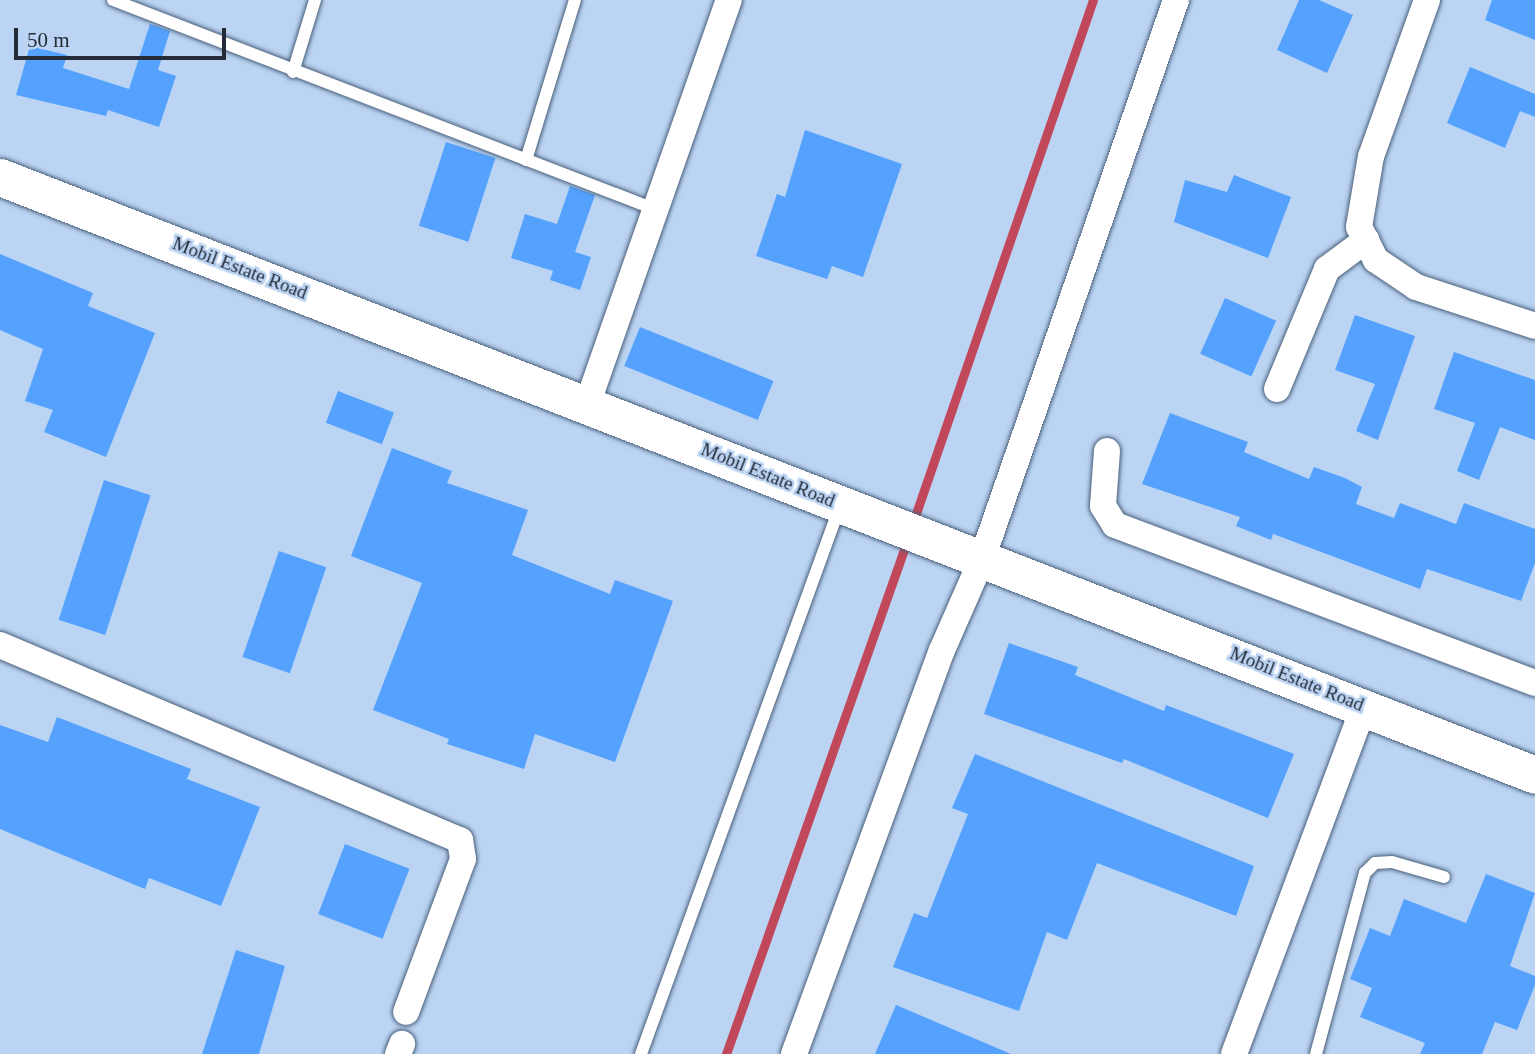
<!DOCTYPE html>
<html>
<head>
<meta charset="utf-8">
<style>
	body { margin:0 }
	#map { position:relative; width:1535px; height:1054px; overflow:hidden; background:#bbd4f3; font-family:"Times New Roman",serif }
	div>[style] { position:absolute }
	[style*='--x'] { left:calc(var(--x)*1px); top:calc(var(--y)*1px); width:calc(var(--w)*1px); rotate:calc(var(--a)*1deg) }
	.stream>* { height:9px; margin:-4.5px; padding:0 4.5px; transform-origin:4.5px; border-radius:4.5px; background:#c1475a }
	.building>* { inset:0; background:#54a2fd; transform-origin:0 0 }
	.roads { filter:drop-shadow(0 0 2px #495f7a) drop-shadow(0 0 2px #495f7a) }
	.service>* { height:12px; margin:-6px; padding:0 6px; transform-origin:6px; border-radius:6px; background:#fff }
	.minor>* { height:26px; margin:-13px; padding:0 13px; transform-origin:13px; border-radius:13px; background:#fff }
	.secondary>* { height:37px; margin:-18.5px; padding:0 18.5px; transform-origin:18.5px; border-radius:18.5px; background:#fff }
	span { translate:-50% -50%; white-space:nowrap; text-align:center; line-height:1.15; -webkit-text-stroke:5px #bbd4f3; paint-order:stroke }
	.street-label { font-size:19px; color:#222b37 }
	.scale { position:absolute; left:14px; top:28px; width:212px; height:32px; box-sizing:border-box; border:4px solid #222b37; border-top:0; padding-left:9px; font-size:21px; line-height:24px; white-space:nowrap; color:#222b37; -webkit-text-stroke:5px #bbd4f3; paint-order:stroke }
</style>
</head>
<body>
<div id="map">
	<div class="stream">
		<div style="--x:912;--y:525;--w:555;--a:-70.98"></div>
		<div style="--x:726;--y:1054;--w:547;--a:-70.57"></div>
	</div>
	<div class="building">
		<div style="clip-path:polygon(1299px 0,1319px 0,1353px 15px,1327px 73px,1277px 50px)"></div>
		<div style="clip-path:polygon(1492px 0,1535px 0,1535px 40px,1485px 20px)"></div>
		<div style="clip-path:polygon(150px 24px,170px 31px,158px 70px,176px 76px,159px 127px,108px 110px,106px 116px,16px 95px,30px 46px,67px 55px,63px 68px,129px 89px)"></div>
		<div style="clip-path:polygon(1470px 67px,1535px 94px,1535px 117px,1520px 111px,1505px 148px,1447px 123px)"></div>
		<div style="clip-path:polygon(805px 130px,902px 164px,863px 277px,832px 266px,827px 279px,756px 256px,777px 194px,785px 197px)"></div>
		<div style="left:446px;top:142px;width:52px;height:88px;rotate:18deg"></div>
		<div style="clip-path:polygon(1234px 175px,1291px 197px,1268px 258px,1174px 222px,1185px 180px,1227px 192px)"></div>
		<div style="clip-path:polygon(570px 186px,595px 195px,575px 252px,591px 257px,580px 290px,550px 280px,553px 271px,511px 258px,525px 214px,557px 224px)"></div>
		<div style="clip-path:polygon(0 254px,93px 293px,88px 306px,155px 333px,106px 457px,44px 432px,53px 410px,25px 401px,43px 349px,0 330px)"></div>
		<div style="left:1225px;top:298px;width:56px;height:61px;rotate:24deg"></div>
		<div style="clip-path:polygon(1355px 315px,1415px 336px,1378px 440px,1356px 431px,1375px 384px,1335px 370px)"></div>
		<div style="left:640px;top:327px;width:144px;height:42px;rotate:22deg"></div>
		<div style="clip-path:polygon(1454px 352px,1535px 380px,1535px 440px,1500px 427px,1479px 480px,1457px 471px,1475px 423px,1434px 409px)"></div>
		<div style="left:338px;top:391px;width:60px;height:34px;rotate:21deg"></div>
		<div style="clip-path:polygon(1170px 413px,1248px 442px,1244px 452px,1309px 479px,1314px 467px,1345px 478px,1362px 487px,1356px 504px,1394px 518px,1400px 503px,1456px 524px,1464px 503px,1535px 529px,1535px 563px,1521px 601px,1427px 569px,1420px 589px,1273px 534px,1271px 540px,1236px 526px,1240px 517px,1142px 484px)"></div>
		<div style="clip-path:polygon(392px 448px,452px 471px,447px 483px,528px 510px,512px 555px,610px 594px,615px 580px,673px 601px,615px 762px,535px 734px,524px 769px,447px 744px,449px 739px,373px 710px,422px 583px,351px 556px)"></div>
		<div style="left:104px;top:480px;width:49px;height:147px;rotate:18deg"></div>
		<div style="left:279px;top:551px;width:50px;height:112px;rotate:19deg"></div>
		<div style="clip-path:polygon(1009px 643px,1078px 667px,1075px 675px,1164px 711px,1166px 705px,1294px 754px,1268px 818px,1124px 759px,1122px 763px,984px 714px)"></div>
		<div style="clip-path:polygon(57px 717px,191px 769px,187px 779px,260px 807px,221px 906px,149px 878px,145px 889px,0 829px,0 725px,48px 742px)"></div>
		<div style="clip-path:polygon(975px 754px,1254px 866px,1236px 916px,1097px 863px,1067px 940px,1047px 932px,1019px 1011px,893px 967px,914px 913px,927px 918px,968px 814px,952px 808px)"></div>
		<div style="left:345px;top:844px;width:69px;height:75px;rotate:21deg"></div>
		<div style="clip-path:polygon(1486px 874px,1535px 893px,1510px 966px,1535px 976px,1535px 985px,1517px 1030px,1495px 1022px,1482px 1054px,1420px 1054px,1425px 1043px,1360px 1017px,1372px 988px,1350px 979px,1370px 928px,1390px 936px,1404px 899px,1466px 923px)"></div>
		<div style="clip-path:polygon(236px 950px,285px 966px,259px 1054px,202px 1054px)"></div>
		<div style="clip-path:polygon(896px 1005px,1011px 1054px,875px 1054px)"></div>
	</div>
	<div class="roads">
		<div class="service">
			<div style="--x:113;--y:0;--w:583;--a:21.11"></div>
			<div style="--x:293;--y:72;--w:75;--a:-73"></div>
			<div style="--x:526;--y:160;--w:167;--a:-73"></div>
			<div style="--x:641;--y:1054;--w:583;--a:-70.04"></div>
			<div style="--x:1316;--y:1054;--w:188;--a:-74.9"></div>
			<div style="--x:1365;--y:873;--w:14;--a:-45"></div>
			<div style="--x:1375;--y:863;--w:17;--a:-3"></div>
			<div style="--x:1392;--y:862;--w:54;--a:16.1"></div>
		</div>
		<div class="minor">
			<div style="--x:1427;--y:0;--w:166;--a:109.7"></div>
			<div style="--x:1371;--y:156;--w:72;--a:99.6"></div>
			<div style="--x:1359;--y:227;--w:37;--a:63"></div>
			<div style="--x:1376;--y:260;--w:48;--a:34"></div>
			<div style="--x:1416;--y:287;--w:125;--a:18.1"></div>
			<div style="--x:1277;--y:389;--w:130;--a:-67.4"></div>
			<div style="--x:1327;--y:269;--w:49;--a:-36.6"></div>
			<div style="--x:588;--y:402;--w:426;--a:-70.7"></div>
			<div style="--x:1107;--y:451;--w:55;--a:94.2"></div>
			<div style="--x:1103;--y:506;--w:22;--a:58"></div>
			<div style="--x:1115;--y:525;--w:449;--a:20.6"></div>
			<div style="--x:0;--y:645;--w:500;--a:23"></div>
			<div style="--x:460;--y:840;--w:19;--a:81"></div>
			<div style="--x:463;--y:859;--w:163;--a:110.4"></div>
			<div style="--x:398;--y:1054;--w:11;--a:-68"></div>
			<div style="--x:794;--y:1054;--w:430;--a:-69.9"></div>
			<div style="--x:942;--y:650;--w:99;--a:-66.3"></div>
			<div style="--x:982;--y:559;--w:592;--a:-70.86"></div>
			<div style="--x:1234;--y:1054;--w:371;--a:-69.5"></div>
		</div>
		<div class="secondary">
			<div style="--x:0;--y:177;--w:1647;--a:21.28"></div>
		</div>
	</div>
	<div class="street-label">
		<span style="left:240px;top:268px;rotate:21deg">Mobil Estate Road</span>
		<span style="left:768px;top:475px;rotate:22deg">Mobil Estate Road</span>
		<span style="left:1297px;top:679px;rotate:22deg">Mobil Estate Road</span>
	</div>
	<div class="scale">50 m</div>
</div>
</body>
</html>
